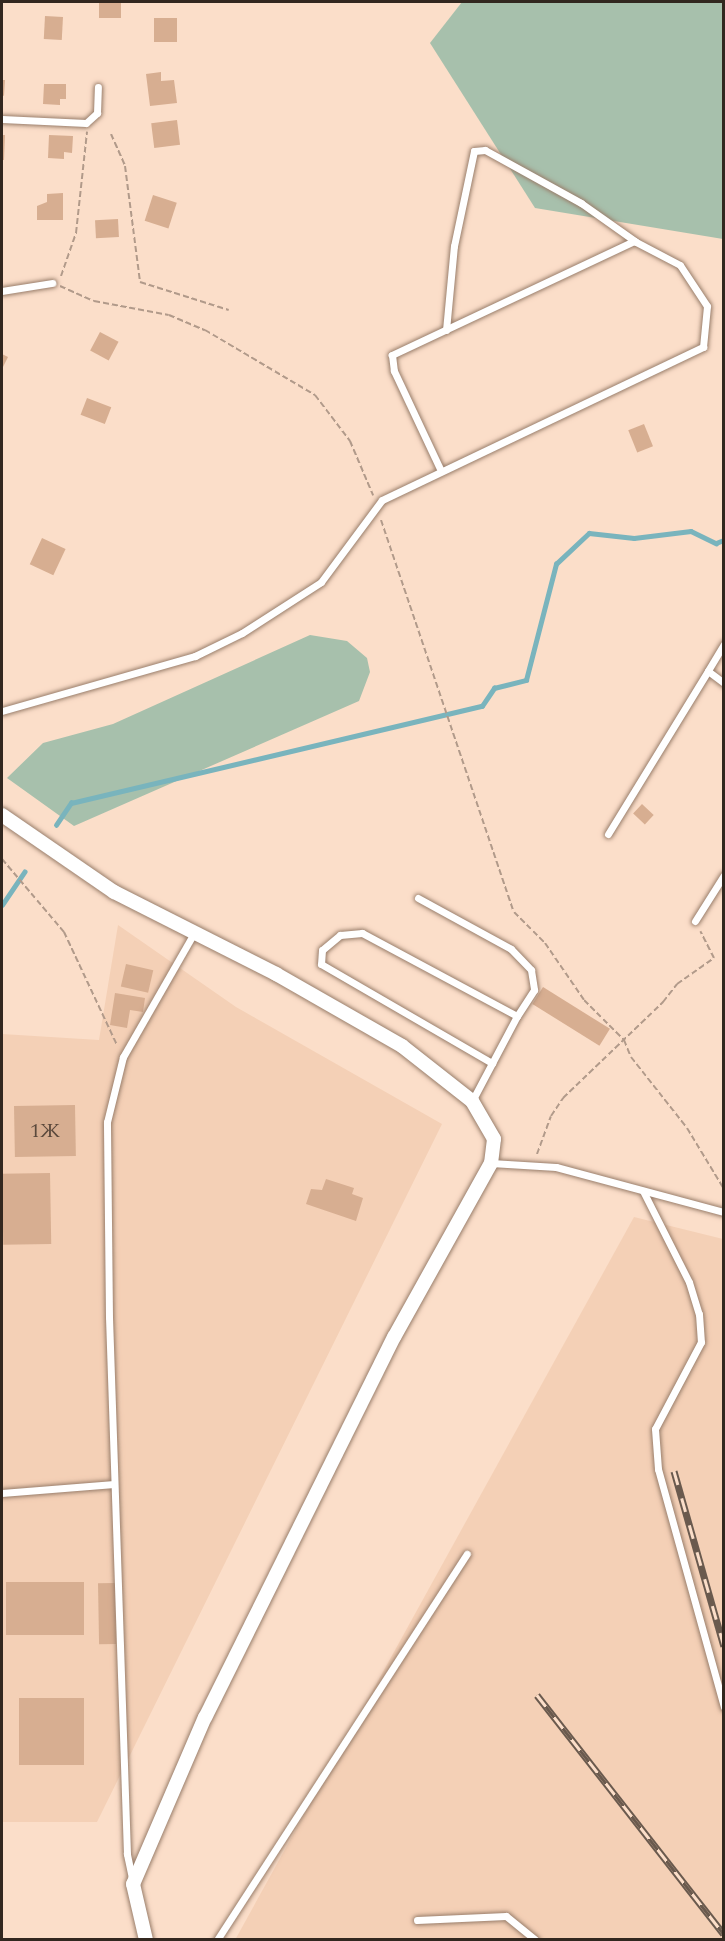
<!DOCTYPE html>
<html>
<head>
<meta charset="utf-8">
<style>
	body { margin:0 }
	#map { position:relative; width:725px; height:1941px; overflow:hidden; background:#fbdec9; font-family:Spectral,serif }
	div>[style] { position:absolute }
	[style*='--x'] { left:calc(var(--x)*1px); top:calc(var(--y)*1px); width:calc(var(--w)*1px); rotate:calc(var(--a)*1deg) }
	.built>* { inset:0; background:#f4d0b6 }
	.green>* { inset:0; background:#a7c0ac }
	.stream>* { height:4.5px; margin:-2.25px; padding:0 2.25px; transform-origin:2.25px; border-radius:2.25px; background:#79b4bd }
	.building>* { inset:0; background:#d7ae91; transform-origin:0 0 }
	.path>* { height:2px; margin-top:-1px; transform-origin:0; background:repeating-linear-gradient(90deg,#b19a8a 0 6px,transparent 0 9px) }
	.roads { filter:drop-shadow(0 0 2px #997e6b) drop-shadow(0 0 2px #997e6b) }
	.lane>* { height:7px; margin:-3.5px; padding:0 3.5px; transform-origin:3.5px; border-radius:3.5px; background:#fff }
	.street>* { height:14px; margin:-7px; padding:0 7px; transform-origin:7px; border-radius:7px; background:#fff }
	.rail>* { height:7px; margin-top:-3.5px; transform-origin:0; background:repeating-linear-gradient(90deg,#fbdec9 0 14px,#6a5a4e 0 28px); box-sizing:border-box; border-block:2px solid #6a5a4e }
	span { translate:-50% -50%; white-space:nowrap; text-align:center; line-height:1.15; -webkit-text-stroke:4.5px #fbdec9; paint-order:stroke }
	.number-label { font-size:20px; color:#5b493c }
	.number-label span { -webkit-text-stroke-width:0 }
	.frame { position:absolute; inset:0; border:3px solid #32271f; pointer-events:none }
</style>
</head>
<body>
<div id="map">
	<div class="built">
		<div style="clip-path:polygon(118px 925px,236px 1007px,442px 1124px,97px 1822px,2px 1822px,2px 1034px,99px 1040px)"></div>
		<div style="clip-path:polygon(634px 1217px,723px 1239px,723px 1939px,235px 1940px)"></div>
	</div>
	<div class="green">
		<div style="clip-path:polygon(462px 2px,723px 2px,723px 239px,535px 208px,430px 43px)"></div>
		<div style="clip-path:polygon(310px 635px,347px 641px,367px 658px,370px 672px,359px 701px,74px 826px,7px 778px,43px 743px,113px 724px)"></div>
	</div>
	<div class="stream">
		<div style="--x:56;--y:825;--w:27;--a:-56"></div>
		<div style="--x:71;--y:803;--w:422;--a:-13.3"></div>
		<div style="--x:482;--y:706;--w:22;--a:-56"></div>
		<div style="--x:494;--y:688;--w:33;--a:-14"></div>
		<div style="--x:526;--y:680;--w:120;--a:-75.5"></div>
		<div style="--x:556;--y:564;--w:45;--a:-43.2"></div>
		<div style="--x:589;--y:533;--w:45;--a:6.3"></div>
		<div style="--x:634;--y:538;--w:57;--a:-7"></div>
		<div style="--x:691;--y:531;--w:28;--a:26"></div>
		<div style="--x:716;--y:543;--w:9;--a:-21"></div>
		<div style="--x:2;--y:905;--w:40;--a:-56"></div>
	</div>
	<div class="building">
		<div style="left:99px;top:2px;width:22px;height:16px"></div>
		<div style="left:45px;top:16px;width:18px;height:23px;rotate:3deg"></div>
		<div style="left:154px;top:18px;width:23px;height:24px"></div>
		<div style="clip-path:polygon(161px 72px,161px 81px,174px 80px,177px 103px,150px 106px,146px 74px)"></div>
		<div style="clip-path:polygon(2px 80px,5px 80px,4px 96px,2px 95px)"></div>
		<div style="clip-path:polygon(44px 84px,66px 84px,66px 99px,60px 99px,60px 105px,43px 104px)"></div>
		<div style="left:177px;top:120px;width:25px;height:26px;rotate:83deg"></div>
		<div style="clip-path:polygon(2px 135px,5px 135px,4px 160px,2px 160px)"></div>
		<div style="clip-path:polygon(49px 135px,73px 136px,72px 153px,64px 152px,64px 159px,48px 158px)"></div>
		<div style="clip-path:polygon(63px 193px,63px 220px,37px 220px,37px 206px,47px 202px,47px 194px)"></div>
		<div style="left:153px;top:195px;width:25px;height:27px;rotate:18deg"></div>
		<div style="left:118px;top:219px;width:18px;height:23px;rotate:87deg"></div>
		<div style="left:100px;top:332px;width:21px;height:21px;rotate:28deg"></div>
		<div style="clip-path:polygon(2px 354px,8px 357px,2px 369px)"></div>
		<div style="left:87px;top:398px;width:26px;height:18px;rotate:21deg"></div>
		<div style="left:644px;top:424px;width:24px;height:17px;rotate:68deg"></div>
		<div style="left:42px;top:538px;width:26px;height:29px;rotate:25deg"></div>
		<div style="left:642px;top:804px;width:16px;height:13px;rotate:43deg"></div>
		<div style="left:126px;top:964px;width:28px;height:23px;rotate:13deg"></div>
		<div style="left:543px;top:987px;width:79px;height:20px;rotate:32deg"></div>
		<div style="clip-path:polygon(115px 993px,145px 998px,143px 1012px,130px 1010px,127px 1028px,110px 1025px)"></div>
		<div style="left:75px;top:1105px;width:51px;height:61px;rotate:89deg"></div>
		<div style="left:50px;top:1173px;width:71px;height:48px;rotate:89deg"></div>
		<div style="clip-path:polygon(326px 1179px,354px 1188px,352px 1194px,363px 1198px,356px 1221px,306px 1204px,311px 1189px,322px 1190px)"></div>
		<div style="left:6px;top:1582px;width:78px;height:53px"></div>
		<div style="left:115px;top:1583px;width:61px;height:17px;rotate:89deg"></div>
		<div style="left:84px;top:1698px;width:67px;height:65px;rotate:90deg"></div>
	</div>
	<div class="path">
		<div style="--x:111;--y:134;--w:35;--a:66"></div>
		<div style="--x:125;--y:166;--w:117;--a:82.6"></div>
		<div style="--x:140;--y:282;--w:93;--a:17.5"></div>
		<div style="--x:61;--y:276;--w:46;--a:-70.8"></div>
		<div style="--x:76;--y:233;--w:102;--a:-83.8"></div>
		<div style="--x:60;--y:286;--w:37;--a:24"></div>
		<div style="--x:94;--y:301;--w:76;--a:10.6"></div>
		<div style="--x:169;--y:315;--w:39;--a:23"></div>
		<div style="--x:205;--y:330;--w:128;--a:30.6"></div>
		<div style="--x:315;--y:395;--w:58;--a:52.7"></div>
		<div style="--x:350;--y:441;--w:59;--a:66.9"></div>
		<div style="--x:381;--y:520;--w:414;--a:71.3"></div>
		<div style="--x:514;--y:912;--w:44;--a:45"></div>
		<div style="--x:545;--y:943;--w:69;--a:55.6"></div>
		<div style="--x:584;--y:1000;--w:57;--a:45"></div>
		<div style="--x:624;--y:1040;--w:18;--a:68"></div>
		<div style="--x:631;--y:1057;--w:90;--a:51.7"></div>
		<div style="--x:687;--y:1128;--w:71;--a:58.8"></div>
		<div style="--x:2;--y:859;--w:96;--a:49.7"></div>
		<div style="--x:64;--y:932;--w:125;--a:64.9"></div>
		<div style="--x:537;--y:1154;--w:40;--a:-69.8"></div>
		<div style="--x:551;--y:1116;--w:22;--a:-56"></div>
		<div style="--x:563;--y:1098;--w:139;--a:-43.8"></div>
		<div style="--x:663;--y:1002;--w:23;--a:-52"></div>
		<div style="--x:677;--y:984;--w:45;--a:-35.1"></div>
		<div style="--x:714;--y:958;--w:30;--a:-117"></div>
	</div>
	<div class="roads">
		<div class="lane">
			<div style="--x:2;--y:119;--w:84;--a:2.7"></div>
			<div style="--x:86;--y:123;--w:15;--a:-42"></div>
			<div style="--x:97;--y:113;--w:26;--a:-88"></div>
			<div style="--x:2;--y:291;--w:51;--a:-9.1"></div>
			<div style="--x:446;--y:330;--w:84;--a:-84.6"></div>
			<div style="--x:454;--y:246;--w:97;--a:-78.1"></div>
			<div style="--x:474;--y:151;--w:11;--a:-5"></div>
			<div style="--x:485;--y:150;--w:110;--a:28.9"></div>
			<div style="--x:581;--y:203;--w:67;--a:35.3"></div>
			<div style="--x:724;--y:644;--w:31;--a:121"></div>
			<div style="--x:708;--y:671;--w:20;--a:37"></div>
			<div style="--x:2;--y:711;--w:201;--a:-15.9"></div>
			<div style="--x:195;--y:656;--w:52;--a:-26.1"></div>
			<div style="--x:242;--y:633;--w:94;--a:-32.8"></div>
			<div style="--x:321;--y:582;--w:102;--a:-53.4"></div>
			<div style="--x:382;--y:500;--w:356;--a:-25.5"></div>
			<div style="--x:703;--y:347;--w:41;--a:-84.4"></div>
			<div style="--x:707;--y:306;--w:49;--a:-123.4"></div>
			<div style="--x:680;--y:265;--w:52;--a:-152.4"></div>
			<div style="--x:634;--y:241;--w:268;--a:154.8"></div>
			<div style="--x:392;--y:355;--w:16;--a:83"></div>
			<div style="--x:394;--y:371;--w:110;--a:64.8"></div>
			<div style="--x:608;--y:834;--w:191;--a:-58.5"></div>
			<div style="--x:418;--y:898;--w:106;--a:28.7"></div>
			<div style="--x:511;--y:949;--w:29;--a:46"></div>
			<div style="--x:531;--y:970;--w:20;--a:81"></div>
			<div style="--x:534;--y:990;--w:31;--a:123"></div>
			<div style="--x:695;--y:921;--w:54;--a:-57.8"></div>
			<div style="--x:472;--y:1101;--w:96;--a:-62.1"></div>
			<div style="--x:517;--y:1016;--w:176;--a:-151.8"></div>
			<div style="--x:362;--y:933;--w:22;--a:175"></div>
			<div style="--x:340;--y:935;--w:23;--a:140"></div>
			<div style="--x:322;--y:950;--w:14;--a:94"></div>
			<div style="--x:321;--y:964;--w:198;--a:30.1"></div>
			<div style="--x:491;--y:1163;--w:65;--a:3.5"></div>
			<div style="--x:556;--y:1167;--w:174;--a:15"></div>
			<div style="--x:643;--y:1191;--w:102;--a:63.2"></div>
			<div style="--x:689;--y:1282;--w:34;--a:73"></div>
			<div style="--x:699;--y:1314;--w:28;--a:86"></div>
			<div style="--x:701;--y:1342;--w:98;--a:117.9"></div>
			<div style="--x:655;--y:1429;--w:40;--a:85.7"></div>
			<div style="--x:658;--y:1469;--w:247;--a:74.5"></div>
			<div style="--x:2;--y:1493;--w:112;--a:-4.6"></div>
			<div style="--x:132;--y:1878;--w:25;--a:-102"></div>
			<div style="--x:127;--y:1854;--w:537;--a:-91.92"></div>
			<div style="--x:109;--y:1317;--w:195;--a:-90.6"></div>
			<div style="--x:107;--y:1122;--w:67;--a:-76.2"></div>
			<div style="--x:123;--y:1057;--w:143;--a:-60.2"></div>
			<div style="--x:417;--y:1920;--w:89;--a:-2.6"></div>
			<div style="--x:506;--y:1916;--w:38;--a:39"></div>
			<div style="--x:217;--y:1940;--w:460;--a:-57.1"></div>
		</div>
		<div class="street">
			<div style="--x:2;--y:815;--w:136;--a:34.5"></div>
			<div style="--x:114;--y:892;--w:182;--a:26.8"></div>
			<div style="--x:276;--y:974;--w:145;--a:29.7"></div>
			<div style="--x:402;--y:1046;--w:89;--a:38.2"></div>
			<div style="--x:472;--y:1101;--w:44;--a:59.9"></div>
			<div style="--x:494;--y:1139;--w:24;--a:97"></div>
			<div style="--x:491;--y:1163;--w:199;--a:119.1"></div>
			<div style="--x:394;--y:1337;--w:424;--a:116.4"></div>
			<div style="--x:205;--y:1717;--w:182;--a:113.3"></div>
			<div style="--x:133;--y:1884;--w:57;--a:76.9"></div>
		</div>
	</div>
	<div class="rail">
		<div style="--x:674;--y:1471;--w:182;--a:74.1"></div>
		<div style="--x:537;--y:1695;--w:303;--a:52"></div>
	</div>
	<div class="number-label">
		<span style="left:45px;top:1131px">1Ж</span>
	</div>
	<div class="frame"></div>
</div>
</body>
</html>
